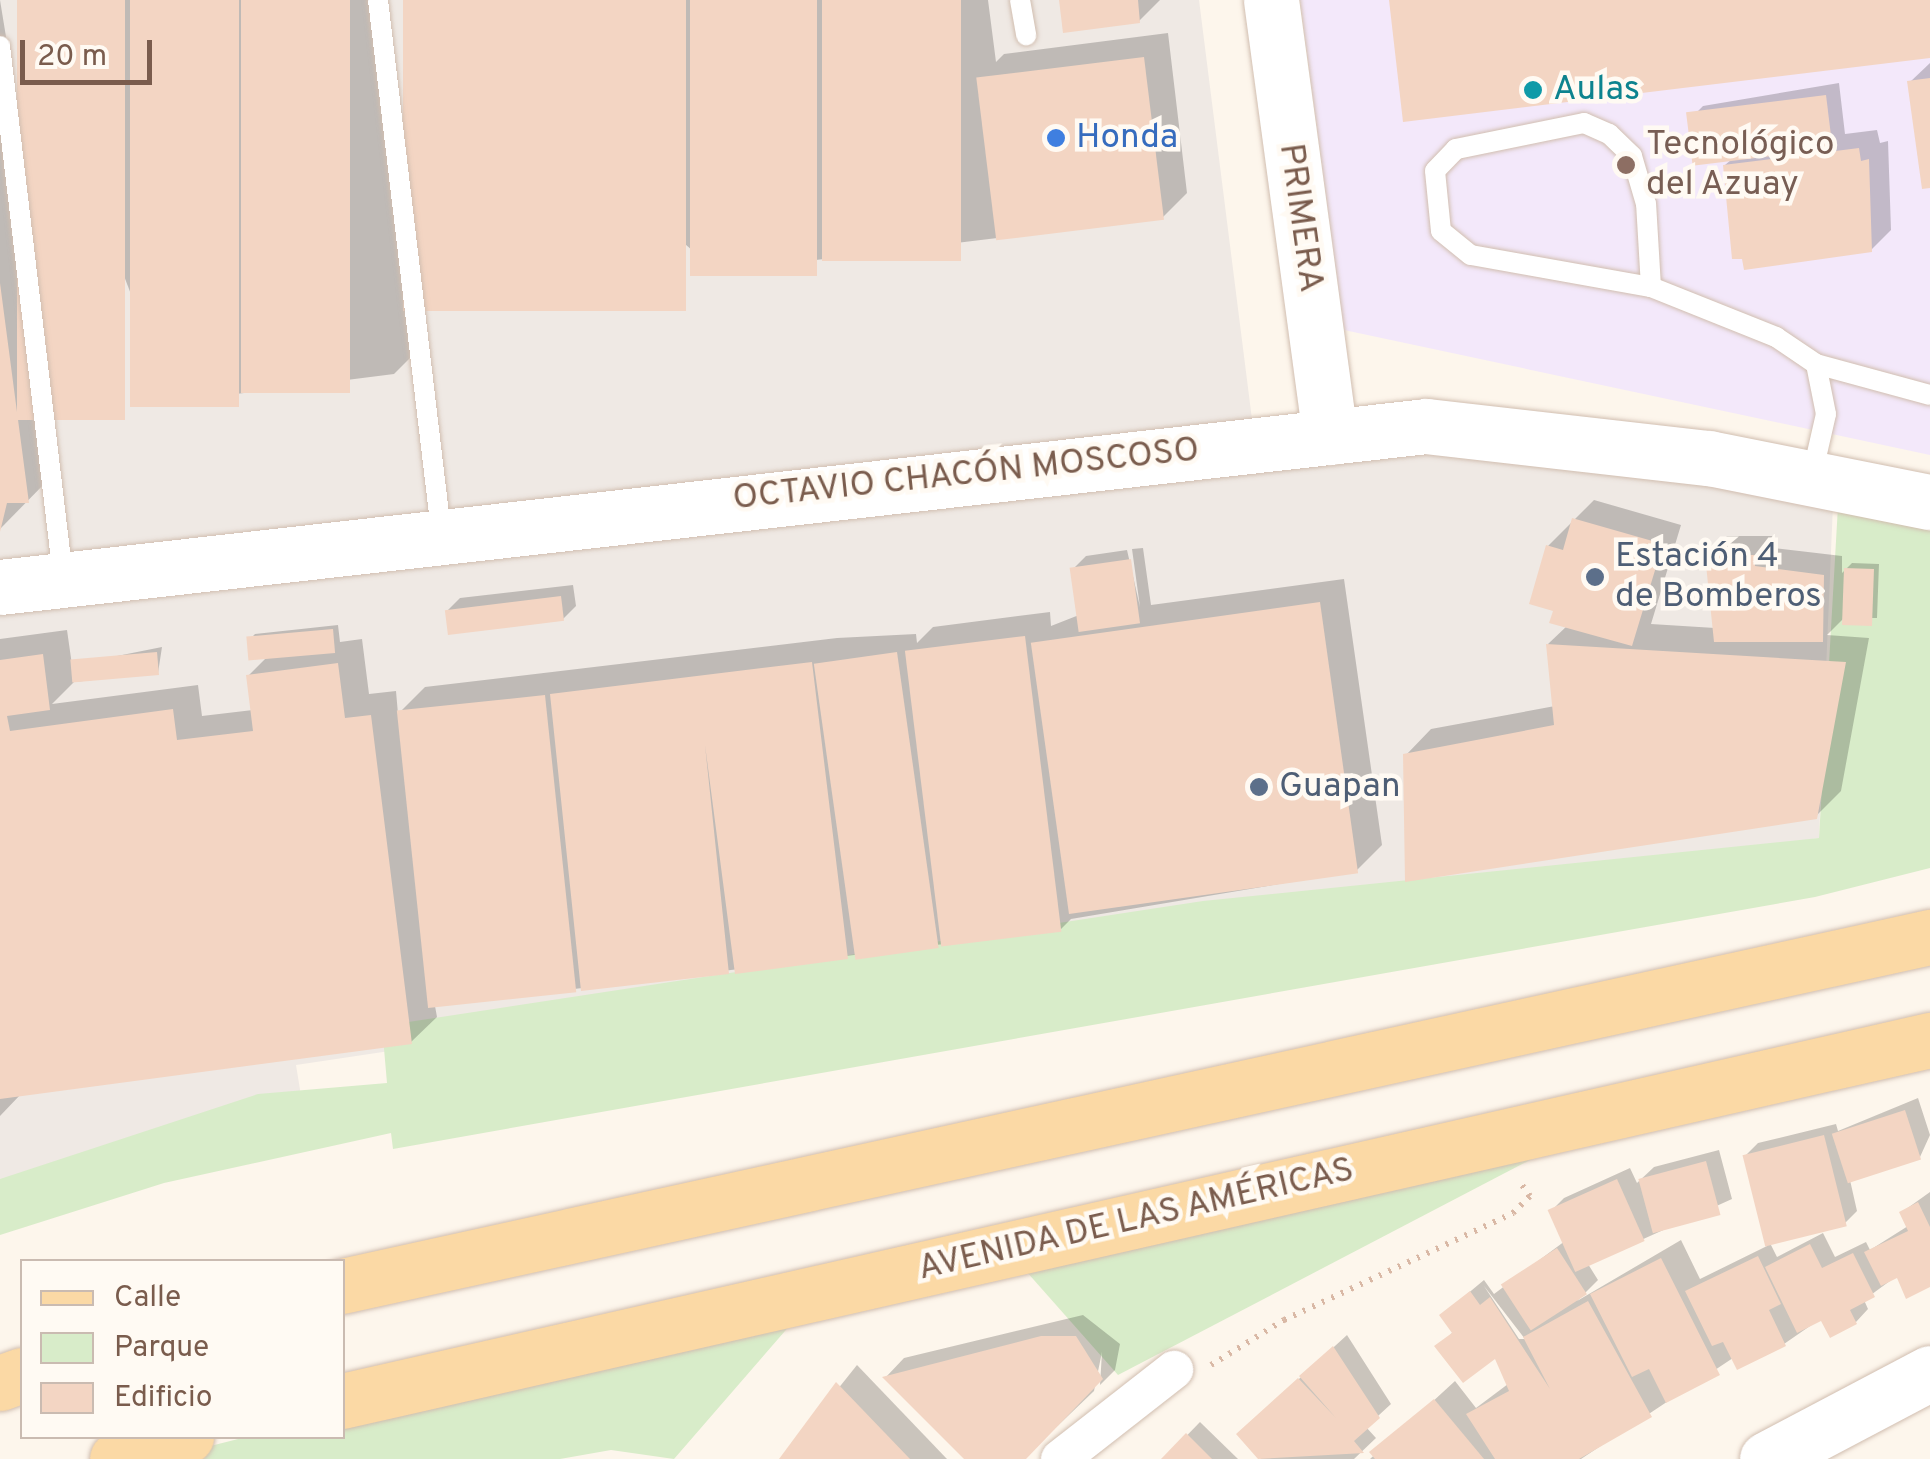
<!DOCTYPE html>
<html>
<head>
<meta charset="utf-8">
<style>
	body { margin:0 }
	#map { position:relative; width:1930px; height:1459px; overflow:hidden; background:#fdf6ec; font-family:Overpass,sans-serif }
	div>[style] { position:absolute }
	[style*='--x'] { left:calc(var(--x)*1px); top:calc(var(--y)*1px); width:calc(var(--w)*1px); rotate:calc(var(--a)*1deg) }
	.industrial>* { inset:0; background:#efe9e4 }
	.education>* { inset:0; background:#f3e8fa }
	.green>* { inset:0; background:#d8ecc9 }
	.shadow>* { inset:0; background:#0003 }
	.building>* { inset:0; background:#f3d5c3; transform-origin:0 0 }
	.path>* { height:6px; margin-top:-3px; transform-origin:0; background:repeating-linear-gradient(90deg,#d9b8a5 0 2.5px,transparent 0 10.5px) }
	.roads { filter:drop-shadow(0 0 2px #d1beb0) drop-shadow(0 0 2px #d1beb0) }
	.lane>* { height:20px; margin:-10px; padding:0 10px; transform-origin:10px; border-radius:10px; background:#fff }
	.street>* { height:38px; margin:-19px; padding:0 19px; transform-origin:19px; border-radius:19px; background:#fff }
	.secondary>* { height:55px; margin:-27.5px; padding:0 27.5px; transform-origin:27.5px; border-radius:27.5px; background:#fff }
	.primary>* { height:55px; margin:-27.5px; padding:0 27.5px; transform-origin:27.5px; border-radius:27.5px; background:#fbd9a5 }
	.dots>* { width:28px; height:28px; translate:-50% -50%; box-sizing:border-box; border:5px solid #fffaf3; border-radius:50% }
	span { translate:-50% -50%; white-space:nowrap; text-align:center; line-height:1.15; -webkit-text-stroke:9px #fffaf3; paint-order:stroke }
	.culture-label { font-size:35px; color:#0d838f }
	.left { translate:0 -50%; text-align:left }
	.shop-label { font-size:35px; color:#366cbe }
	.education-label { font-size:35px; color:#785e54 }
	.street-label { font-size:35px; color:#7a5c4d }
	.service-label { font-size:35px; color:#4e5e75 }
	.legend { position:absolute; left:20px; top:1259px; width:325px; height:180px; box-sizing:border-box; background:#fffaf3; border:2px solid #cabbb1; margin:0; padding:12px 18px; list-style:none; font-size:30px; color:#7a5c4d }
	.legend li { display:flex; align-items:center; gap:20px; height:50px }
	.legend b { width:50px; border:2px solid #cabbb1 }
	.scale { position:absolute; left:20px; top:40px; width:132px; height:45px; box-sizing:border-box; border:5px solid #7a5c4d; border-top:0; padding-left:12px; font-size:30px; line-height:35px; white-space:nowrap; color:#7a5c4d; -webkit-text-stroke:8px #fffaf3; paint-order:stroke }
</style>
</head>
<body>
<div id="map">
	<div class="industrial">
		<div style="clip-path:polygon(0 0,1199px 0,1257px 459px,1430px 440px,1833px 504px,1819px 838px,296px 1065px,305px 1120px,0 1210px)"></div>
	</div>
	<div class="education">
		<div style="clip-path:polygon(1300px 0,1930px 0,1930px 455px,1344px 330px)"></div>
	</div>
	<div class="green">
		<div style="clip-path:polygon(1838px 506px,1930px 530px,1930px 868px,1815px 897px,393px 1149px,391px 1133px,164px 1183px,0 1235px,0 1179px,258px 1094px,387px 1083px,382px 1026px,1203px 901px,1819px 838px)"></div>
		<div style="clip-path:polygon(1599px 1124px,1118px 1375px,1018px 1262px)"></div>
		<div style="clip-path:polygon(798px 1316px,674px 1459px,611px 1450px,560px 1459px,159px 1459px,246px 1437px,342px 1436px,343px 1416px)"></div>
	</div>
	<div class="shadow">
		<div style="clip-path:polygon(0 0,7px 43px,0 50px)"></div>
		<div style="clip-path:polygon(19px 0,377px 0,419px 349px,394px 374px,172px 402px)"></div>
		<div style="clip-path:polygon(406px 0,988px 0,996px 62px,1004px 54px,1168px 33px,1187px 193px,1162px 218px,717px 272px)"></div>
		<div style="clip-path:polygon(1062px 0,1160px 0,1139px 21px)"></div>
		<div style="clip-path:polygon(1930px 63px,1930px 185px,1910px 82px)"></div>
		<div style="clip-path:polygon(1839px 83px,1845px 134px,1877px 130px,1880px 143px,1888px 141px,1891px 230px,1871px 250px,1725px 165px,1732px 159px,1690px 119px,1703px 106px)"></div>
		<div style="clip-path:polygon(0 86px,53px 475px,0 529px)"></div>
		<div style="clip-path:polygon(1594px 500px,1681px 525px,1651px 624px,1715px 628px,1708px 556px,1727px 536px,1773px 536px,1773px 548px,1842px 556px,1842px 573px,1852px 563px,1879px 564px,1877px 618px,1844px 618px,1827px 635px,1869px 638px,1841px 791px,1816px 816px,1406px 755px,1431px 729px,1555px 706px,1548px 644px,1568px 625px,1556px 609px,1548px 546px)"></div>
		<div style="clip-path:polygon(1143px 548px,1151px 605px,1344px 579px,1382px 845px,1356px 871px,1071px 919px,1060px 930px,435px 1006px,437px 1017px,411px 1042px,22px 1093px,0 1116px,0 639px,67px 630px,72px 665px,162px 647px,158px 673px,74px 682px,52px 704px,198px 685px,202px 716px,253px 710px,249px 675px,266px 658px,249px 640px,255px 634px,338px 625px,340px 642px,362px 639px,369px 694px,396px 691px,398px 714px,425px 687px,837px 638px,916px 634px,917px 643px,933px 627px,1050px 612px,1051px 626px,1079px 615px,1073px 569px,1086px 556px,1127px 550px,1140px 607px,1132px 549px)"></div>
		<div style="clip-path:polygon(573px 585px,576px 606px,563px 619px,447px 611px,460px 598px)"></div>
		<div style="clip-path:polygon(evenodd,1918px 1098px,1930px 1135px,1920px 1157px,1850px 1180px,1857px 1211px,1844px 1224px,1770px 1243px,1777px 1257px,1823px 1233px,1835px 1257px,1866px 1242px,1870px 1250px,1908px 1226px,1902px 1212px,1930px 1192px,1930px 1284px,1898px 1275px,1864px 1300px,1868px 1309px,1856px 1322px,1823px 1317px,1784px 1344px,1733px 1358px,1581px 1459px,1370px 1459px,1455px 1381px,1476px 1408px,1508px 1384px,1509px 1349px,1438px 1347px,1454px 1331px,1442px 1315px,1484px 1280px,1494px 1294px,1565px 1241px,1551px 1211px,1564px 1198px,1630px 1168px,1637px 1183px,1654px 1167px,1719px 1150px,1732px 1199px,1588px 1264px,1598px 1280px,1577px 1301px,1681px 1240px,1700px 1279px,1767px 1246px,1745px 1156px,1758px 1143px,1836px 1124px,1838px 1131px,1918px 1098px,1484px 1286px,1525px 1339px,1519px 1339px,1484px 1286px)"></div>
		<div style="clip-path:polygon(1083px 1315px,1120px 1344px,1115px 1370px,1100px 1385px,1102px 1352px,1094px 1391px,1023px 1459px,968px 1459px,886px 1377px,904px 1358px)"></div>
		<div style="clip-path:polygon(1347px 1335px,1391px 1404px,1366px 1427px,1376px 1438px,1354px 1459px,1261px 1459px,1239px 1434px)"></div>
		<div style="clip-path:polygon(857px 1365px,947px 1459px,782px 1459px)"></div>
		<div style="clip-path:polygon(1200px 1422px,1238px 1459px,1164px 1459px)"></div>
	</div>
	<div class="building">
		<div style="left:17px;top:0;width:108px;height:420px"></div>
		<div style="left:130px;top:0;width:109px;height:407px"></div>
		<div style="left:241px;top:0;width:109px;height:393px"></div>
		<div style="left:403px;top:0;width:283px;height:311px"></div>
		<div style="left:690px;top:0;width:127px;height:276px"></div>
		<div style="left:822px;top:0;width:139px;height:261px"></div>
		<div style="clip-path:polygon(1059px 0,1138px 0,1140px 23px,1063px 33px)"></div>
		<div style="clip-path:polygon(1389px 0,1930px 0,1930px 58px,1403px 122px)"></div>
		<div style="left:1144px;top:57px;width:164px;height:169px;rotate:83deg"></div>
		<div style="clip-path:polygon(1930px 78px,1930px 188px,1922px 189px,1907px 81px)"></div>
		<div style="left:1826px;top:95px;width:54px;height:141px;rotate:83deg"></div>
		<div style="clip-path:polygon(1859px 148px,1861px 161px,1869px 159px,1872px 252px,1744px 270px,1742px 259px,1732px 259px,1723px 165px)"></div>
		<div style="clip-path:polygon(0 283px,29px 503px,7px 503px,0 532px)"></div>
		<div style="clip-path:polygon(1572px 518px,1663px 544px,1632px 646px,1549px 623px,1553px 611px,1529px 604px,1546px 545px,1563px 550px)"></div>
		<div style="clip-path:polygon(1705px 555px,1755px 555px,1755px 566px,1824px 575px,1823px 642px,1714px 642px)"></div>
		<div style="left:1131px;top:559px;width:65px;height:62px;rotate:82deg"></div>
		<div style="left:1844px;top:568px;width:30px;height:57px;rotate:2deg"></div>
		<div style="left:561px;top:596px;width:25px;height:117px;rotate:83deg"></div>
		<div style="left:1320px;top:602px;width:274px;height:292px;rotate:82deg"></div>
		<div style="left:333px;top:629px;width:24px;height:87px;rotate:85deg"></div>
		<div style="left:1025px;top:636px;width:298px;height:121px;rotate:83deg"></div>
		<div style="clip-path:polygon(1546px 644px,1846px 662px,1817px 819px,1405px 882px,1403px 754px,1554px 725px)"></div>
		<div style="left:157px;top:652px;width:23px;height:87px;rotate:85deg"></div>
		<div style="left:897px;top:652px;width:299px;height:84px;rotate:82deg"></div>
		<div style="clip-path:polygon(43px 654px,50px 710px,7px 716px,10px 731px,173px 709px,177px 740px,253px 731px,246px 675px,338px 663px,345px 718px,371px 715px,412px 1044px,0 1099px,0 660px)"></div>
		<div style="clip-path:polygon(812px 662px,848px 959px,735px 974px,705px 745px,729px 974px,581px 991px,550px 694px)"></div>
		<div style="left:545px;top:695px;width:299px;height:149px;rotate:84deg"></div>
		<div style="left:1905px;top:1110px;width:52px;height:77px;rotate:72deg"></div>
		<div style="left:1824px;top:1135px;width:94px;height:84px;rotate:76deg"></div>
		<div style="left:1706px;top:1161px;width:56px;height:70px;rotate:75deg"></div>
		<div style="left:1617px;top:1179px;width:68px;height:76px;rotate:66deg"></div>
		<div style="clip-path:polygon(1918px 1202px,1930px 1227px,1930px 1287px,1906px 1299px,1897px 1278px,1881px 1286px,1864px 1252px,1908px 1231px,1899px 1212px)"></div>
		<div style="clip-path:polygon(1810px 1244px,1822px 1268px,1853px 1253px,1875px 1297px,1850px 1310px,1857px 1324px,1830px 1338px,1821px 1321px,1797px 1333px,1765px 1267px)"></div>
		<div style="left:1557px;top:1248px;width:55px;height:67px;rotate:57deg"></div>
		<div style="clip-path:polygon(1758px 1256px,1781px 1304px,1769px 1310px,1786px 1346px,1737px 1370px,1723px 1342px,1712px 1346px,1685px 1291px)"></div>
		<div style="clip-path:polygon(1661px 1258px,1720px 1375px,1666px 1403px,1649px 1369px,1632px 1377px,1590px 1294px)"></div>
		<div style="clip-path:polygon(1470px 1291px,1480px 1305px,1490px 1297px,1550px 1389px,1523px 1337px,1588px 1301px,1652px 1417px,1579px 1459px,1495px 1459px,1466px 1414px,1509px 1391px,1495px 1359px,1463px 1383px,1434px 1346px,1452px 1333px,1439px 1315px)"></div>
		<div style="clip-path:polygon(1041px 1336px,1076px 1336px,1103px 1379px,1026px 1459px,964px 1459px,882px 1377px)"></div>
		<div style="clip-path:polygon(1333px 1346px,1380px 1418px,1354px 1441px,1364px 1453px,1258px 1459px,1236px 1434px,1298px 1378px,1336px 1418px,1299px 1376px)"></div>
		<div style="clip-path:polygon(836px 1382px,910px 1459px,779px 1459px)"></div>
		<div style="clip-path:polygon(1434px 1399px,1484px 1459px,1375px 1459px,1369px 1452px)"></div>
		<div style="clip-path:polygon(1186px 1433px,1212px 1459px,1161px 1459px)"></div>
	</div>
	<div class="path">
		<div style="--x:1211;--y:1365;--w:86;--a:-31.7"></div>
		<div style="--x:1284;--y:1320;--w:253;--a:-25"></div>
		<div style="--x:1513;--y:1213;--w:24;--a:-45"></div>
		<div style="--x:1530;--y:1196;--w:19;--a:-126"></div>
	</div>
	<div class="roads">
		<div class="lane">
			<div style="--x:378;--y:0;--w:535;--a:83.23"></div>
			<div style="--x:1020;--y:0;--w:36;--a:80"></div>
			<div style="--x:0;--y:46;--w:535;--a:83.23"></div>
			<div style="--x:1651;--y:287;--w:83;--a:-93.4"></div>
			<div style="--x:1646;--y:204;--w:50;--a:-106.3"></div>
			<div style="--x:1632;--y:156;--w:32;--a:-136"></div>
			<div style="--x:1609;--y:134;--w:27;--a:-156"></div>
			<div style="--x:1584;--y:123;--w:131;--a:168.5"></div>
			<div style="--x:1456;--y:149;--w:30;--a:134"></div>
			<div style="--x:1435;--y:171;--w:60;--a:84.3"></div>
			<div style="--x:1441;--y:231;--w:38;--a:39"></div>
			<div style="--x:1471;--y:255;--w:183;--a:10.1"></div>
			<div style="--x:1651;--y:287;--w:135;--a:21.8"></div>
			<div style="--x:1776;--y:337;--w:48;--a:34"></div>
			<div style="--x:1816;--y:364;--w:51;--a:78.7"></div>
			<div style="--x:1826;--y:414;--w:63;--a:102.9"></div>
			<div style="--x:1816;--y:364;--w:118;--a:15.2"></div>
		</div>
		<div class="street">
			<div style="--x:1060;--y:1459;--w:145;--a:-38"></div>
		</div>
		<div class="secondary">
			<div style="--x:1271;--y:0;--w:441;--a:82.3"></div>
			<div style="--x:0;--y:587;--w:1435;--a:-6.44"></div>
			<div style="--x:1426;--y:426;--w:285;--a:6.5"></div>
			<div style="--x:1709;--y:458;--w:225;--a:11.3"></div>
			<div style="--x:1767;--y:1459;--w:184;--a:-27.8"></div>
		</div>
		<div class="primary">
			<div style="--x:342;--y:1286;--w:1626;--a:-12.4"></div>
			<div style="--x:0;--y:1383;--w:23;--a:-20"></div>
			<div style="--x:342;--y:1401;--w:1629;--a:-12.81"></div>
			<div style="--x:117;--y:1459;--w:73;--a:-18.4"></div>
		</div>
	</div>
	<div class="dots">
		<div style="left:1533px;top:90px;background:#0f9aa8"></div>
		<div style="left:1056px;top:138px;background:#3f7fe0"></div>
		<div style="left:1626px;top:165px;background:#8d6e63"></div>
		<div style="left:1595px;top:577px;background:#5c6f8a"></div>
		<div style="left:1259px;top:787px;background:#5c6f8a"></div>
	</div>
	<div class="culture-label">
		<span class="left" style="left:1553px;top:90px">Aulas</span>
	</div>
	<div class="shop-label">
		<span class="left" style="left:1076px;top:138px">Honda</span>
	</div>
	<div class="education-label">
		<span class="left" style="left:1646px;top:165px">Tecnológico<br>del Azuay</span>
	</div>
	<div class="street-label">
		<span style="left:1300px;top:218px;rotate:82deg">PRIMERA</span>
		<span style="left:966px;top:475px;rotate:-6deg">OCTAVIO CHACÓN MOSCOSO</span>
		<span style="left:1136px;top:1220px;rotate:-13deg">AVENIDA DE LAS AMÉRICAS</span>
	</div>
	<div class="service-label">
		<span class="left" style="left:1615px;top:577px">Estación 4<br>de Bomberos</span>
		<span class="left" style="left:1279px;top:787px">Guapan</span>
	</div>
	<ul class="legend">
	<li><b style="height:12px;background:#fbd9a5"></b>Calle</li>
	<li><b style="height:28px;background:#d8ecc9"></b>Parque</li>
	<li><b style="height:28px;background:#f3d5c3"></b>Edificio</li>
	</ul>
	<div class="scale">20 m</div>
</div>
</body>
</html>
